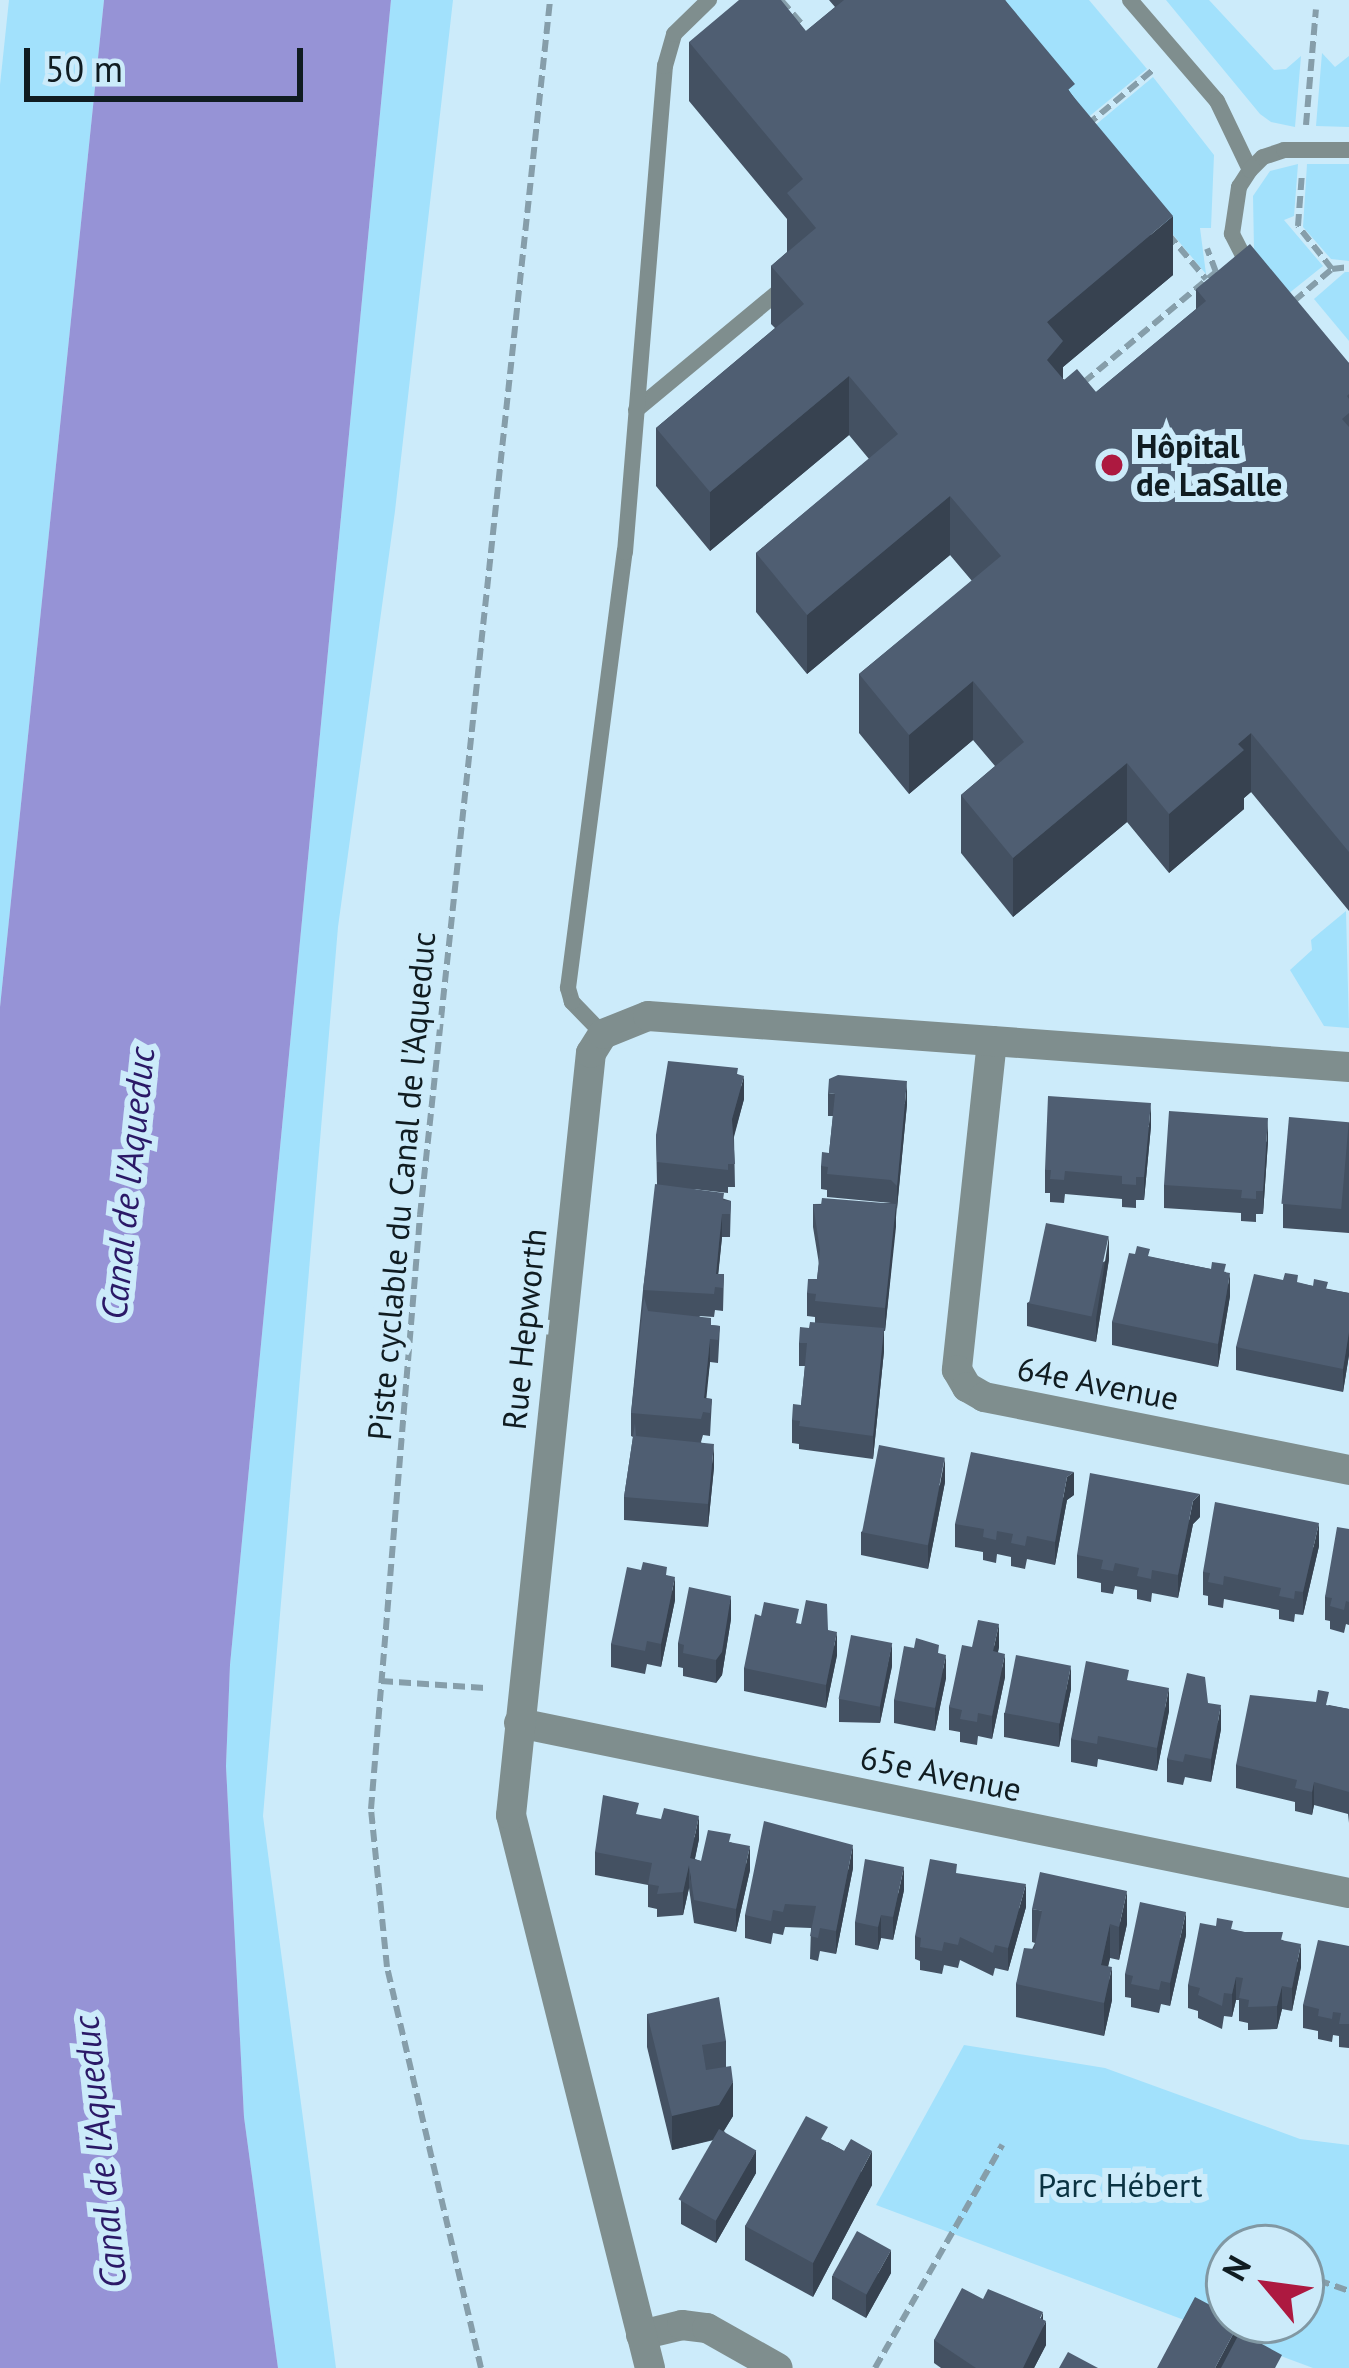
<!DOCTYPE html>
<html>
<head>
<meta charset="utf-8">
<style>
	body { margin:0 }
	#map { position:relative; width:1349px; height:2368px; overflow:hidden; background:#ccebfa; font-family:"PT Sans",sans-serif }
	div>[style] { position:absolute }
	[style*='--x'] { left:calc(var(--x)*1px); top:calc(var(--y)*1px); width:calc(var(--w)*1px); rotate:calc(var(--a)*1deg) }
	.green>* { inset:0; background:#a2e1fc }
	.water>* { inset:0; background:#9693d6 }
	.path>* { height:6px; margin-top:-3px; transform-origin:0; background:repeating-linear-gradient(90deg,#869eaa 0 12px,transparent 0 18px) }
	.service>* { height:16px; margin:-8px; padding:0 8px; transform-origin:8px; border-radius:8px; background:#7f8e8e }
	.minor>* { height:30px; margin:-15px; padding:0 15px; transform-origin:15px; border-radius:15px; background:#7f8e8e }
	.wall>* { inset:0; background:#445162 }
	.shaded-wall>* { inset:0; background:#374250 }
	.building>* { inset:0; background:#4f5e72; transform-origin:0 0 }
	.dots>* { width:33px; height:33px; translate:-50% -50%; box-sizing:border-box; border:6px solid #ccebfa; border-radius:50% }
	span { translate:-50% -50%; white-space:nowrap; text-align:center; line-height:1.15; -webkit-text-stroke:12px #ccebfa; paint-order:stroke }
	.poi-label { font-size:33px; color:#101c21; font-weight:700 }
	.left { translate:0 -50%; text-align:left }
	.street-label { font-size:33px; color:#101c21 }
	.park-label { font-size:33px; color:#0a3342 }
	.water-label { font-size:36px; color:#2b1967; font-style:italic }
	.north { position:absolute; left:1205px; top:2224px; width:120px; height:120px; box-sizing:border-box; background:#ccebfa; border:3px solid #8198a3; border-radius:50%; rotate:299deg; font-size:33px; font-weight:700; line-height:48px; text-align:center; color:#101c21 }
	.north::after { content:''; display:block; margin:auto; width:42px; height:54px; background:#ad1940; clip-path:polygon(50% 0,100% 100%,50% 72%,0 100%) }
	.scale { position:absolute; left:24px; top:48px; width:279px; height:54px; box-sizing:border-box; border:6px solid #101c21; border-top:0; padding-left:15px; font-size:36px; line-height:42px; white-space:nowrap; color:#101c21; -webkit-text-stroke:9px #ccebfa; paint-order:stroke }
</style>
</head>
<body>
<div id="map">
	<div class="green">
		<div style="clip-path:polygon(9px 0,104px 0,0 1007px,0 85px)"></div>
		<div style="clip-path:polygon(391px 0,453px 0,395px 511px,338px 927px,263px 1816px,336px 2368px,278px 2368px,244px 2117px,226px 1766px,230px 1665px)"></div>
		<div style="clip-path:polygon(959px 0,1089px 0,1147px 69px,1069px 133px)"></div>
		<div style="clip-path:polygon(1166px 0,1209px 0,1274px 70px,1286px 69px,1301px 56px,1295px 127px,1271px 122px,1260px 114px)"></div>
		<div style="clip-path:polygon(1322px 53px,1335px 67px,1349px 56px,1349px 127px,1316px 126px)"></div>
		<div style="clip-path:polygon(1153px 77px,1214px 155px,1211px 228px,1200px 228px,1206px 274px,1087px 132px)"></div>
		<div style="clip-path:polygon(1298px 164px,1294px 216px,1284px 220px,1323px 266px,1288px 294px,1254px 250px,1253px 196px,1270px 171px)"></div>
		<div style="clip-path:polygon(1307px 164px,1349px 164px,1349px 261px,1331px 259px,1303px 227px)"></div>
		<div style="clip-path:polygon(1345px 272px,1349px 272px,1349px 341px,1314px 299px)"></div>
		<div style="clip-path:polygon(1346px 911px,1349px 1028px,1324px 1026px,1290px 970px,1312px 950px,1311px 940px)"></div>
		<div style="clip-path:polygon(evenodd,964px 2045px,1105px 2068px,1300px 2139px,1349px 2145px,1349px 2368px,1313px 2368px,876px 2205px,964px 2045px,1229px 2248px,1301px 2248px,1301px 2320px,1229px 2320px,1229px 2248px)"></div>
	</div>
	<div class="water">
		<div style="clip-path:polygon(104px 0,391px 0,230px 1665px,226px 1766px,244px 2117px,278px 2368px,0 2368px,0 1007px)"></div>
	</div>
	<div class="path">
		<div style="--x:781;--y:0;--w:33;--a:49"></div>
		<div style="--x:1087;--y:125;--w:87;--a:-39.9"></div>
		<div style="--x:1306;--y:125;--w:116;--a:-85.1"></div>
		<div style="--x:1168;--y:234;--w:59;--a:49.8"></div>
		<div style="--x:1332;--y:269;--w:17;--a:-7"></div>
		<div style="--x:1294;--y:301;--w:50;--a:-40.1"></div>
		<div style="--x:1332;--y:269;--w:55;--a:-128.3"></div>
		<div style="--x:1298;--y:226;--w:53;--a:-85.7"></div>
		<div style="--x:1084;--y:382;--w:172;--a:-39.8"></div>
		<div style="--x:1216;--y:272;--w:25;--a:-111"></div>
		<div style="--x:381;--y:1681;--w:104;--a:3.9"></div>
		<div style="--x:1301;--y:2274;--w:51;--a:19.5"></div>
		<div style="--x:481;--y:2368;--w:412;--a:-103.2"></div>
		<div style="--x:387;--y:1967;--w:159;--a:-95.8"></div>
		<div style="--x:371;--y:1809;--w:596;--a:-85.28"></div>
		<div style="--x:420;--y:1215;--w:1222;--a:-83.89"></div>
		<div style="--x:875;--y:2368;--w:257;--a:-60.3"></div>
	</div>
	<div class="service">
		<div style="--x:1130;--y:0;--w:133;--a:49.3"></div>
		<div style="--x:1217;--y:101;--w:76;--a:64.4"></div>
		<div style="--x:1251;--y:271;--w:42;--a:-117.2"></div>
		<div style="--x:1232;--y:234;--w:48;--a:-81.5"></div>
		<div style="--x:1239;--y:187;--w:20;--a:-57"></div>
		<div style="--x:1250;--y:170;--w:18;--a:-45"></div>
		<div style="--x:1263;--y:157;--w:22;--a:-18"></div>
		<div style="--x:1284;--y:150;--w:65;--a:0"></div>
		<div style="--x:636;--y:410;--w:197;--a:-39.7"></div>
		<div style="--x:603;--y:1034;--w:45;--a:-134.1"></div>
		<div style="--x:572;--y:1002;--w:15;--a:-106"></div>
		<div style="--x:568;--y:988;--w:440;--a:-82.6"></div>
		<div style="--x:625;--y:552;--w:488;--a:-85.3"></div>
		<div style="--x:665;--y:66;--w:33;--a:-74"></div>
		<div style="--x:674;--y:34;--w:49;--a:-44.2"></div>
	</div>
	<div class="minor">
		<div style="--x:992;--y:1041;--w:331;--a:96.1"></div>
		<div style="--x:957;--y:1370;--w:20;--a:60"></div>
		<div style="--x:967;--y:1387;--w:20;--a:30"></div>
		<div style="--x:984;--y:1397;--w:372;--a:11.3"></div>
		<div style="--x:519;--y:1723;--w:847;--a:11.58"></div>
		<div style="--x:641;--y:2335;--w:42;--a:-13.7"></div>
		<div style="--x:682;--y:2325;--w:25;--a:7"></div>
		<div style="--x:707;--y:2328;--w:81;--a:29.4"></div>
		<div style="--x:650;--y:2368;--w:570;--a:-104.11"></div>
		<div style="--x:511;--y:1815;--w:766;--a:-84.01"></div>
		<div style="--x:591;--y:1053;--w:22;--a:-58"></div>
		<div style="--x:603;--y:1034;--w:48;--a:-21.8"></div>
		<div style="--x:648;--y:1016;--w:703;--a:4.16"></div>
	</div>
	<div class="wall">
		<div style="clip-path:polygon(829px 0,1005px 0,1075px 99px,1173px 275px,1063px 367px,1063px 379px,1096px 392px,1196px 309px,1196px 289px,1349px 363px,1349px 911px,1251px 792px,1244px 798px,1244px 809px,1169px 873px,1127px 822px,1013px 917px,961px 853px,961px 795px,995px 766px,973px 740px,909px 794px,859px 733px,859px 674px,972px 581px,950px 555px,807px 674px,756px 612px,756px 553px,869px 459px,849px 435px,710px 551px,656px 486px,656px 428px,775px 328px,771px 324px,771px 266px,787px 252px,787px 219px,689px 101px,689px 42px,806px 31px,835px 7px)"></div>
		<div style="clip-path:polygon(738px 1074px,744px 1099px,734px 1137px,735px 1187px,728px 1187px,728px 1193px,693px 1189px,731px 1201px,730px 1237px,722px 1237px,718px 1274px,724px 1274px,723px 1311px,715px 1310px,714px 1317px,699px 1316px,711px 1325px,720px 1326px,718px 1363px,710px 1362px,706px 1392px,706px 1398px,712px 1399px,710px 1436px,703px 1435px,701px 1442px,714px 1467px,708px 1527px,624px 1520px,624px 1497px,633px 1437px,631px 1436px,631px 1413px,643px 1290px,657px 1184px,656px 1135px)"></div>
		<div style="clip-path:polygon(828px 1093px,907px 1104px,885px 1331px,884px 1331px,884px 1351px,873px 1459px,799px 1449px,799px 1444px,792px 1443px,792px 1420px,801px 1405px,805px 1366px,799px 1366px,799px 1343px,815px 1323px,815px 1317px,807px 1316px,807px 1293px,817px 1279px,819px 1264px,813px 1227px,813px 1204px,891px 1203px,827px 1197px,827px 1190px,821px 1189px,821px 1166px,829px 1153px,833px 1116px,828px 1116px)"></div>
		<div style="clip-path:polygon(1349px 1122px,1349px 1233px,1283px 1228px,1283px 1204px)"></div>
		<div style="clip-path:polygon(1151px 1126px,1144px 1200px,1136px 1200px,1136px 1208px,1122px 1207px,1122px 1199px,1065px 1194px,1064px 1203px,1050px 1202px,1050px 1193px,1045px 1193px,1045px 1170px)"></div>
		<div style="clip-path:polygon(1268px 1141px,1263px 1214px,1256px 1214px,1256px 1222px,1241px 1221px,1241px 1213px,1164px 1208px,1164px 1185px)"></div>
		<div style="clip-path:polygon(1150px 1257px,1226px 1272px,1230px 1296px,1218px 1367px,1112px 1345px,1112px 1322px)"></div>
		<div style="clip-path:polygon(1109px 1259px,1096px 1342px,1027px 1326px,1027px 1303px)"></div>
		<div style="clip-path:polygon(1298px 1283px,1349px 1293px,1349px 1355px,1343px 1392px,1236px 1370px,1236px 1347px)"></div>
		<div style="clip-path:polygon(945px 1482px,928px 1569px,861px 1555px,861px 1532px)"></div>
		<div style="clip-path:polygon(1074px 1495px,1067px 1500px,1055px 1565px,1027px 1559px,1025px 1569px,1011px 1566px,1011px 1557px,997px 1554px,996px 1563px,983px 1560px,983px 1552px,955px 1547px,955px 1524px)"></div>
		<div style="clip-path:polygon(1200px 1517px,1193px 1524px,1178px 1598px,1152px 1593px,1151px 1602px,1137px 1599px,1137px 1590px,1115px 1586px,1113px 1594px,1101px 1592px,1101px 1583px,1077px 1578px,1077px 1555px)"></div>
		<div style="clip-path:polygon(1349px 1529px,1349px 1625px,1346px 1624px,1344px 1633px,1330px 1629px,1330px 1621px,1325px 1620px,1325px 1597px)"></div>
		<div style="clip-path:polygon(1319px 1546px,1303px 1615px,1295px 1614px,1294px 1622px,1279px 1619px,1279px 1610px,1224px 1599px,1223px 1608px,1208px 1605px,1208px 1596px,1203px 1595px,1203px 1572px)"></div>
		<div style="clip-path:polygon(667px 1575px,675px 1600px,661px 1667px,647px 1664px,645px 1674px,611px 1667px,611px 1644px)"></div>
		<div style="clip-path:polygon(731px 1619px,722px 1675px,716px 1683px,683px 1676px,683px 1668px,678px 1667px,678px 1643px)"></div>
		<div style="clip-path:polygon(799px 1624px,828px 1630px,837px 1655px,826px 1708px,744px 1691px,744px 1668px)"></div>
		<div style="clip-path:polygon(972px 1647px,999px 1647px,998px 1652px,1005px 1677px,992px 1739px,978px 1736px,977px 1745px,960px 1742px,960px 1732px,949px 1730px,949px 1707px)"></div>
		<div style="clip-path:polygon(939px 1653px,946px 1678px,935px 1731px,894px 1723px,894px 1700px)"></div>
		<div style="clip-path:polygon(892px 1666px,880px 1723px,839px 1722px,839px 1699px)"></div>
		<div style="clip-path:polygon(1129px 1681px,1169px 1711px,1157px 1771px,1098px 1759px,1097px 1767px,1071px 1762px,1071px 1739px)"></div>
		<div style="clip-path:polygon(1071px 1689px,1059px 1747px,1004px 1737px,1004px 1713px)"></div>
		<div style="clip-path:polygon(1208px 1703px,1221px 1729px,1211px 1782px,1185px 1777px,1183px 1785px,1167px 1782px,1167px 1759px)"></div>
		<div style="clip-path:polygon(1329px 1705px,1349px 1709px,1349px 1823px,1348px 1814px,1314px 1805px,1312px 1815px,1295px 1811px,1295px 1802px,1236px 1788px,1236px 1765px)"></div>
		<div style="clip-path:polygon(639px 1815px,699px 1839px,695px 1859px,701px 1861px,731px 1842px,750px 1870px,736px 1932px,694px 1923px,689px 1888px,683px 1915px,657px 1917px,657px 1909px,648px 1907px,648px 1885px,595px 1875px,595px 1852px)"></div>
		<div style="clip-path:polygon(853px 1868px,836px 1954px,820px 1951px,818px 1961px,810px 1959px,811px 1928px,785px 1927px,783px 1935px,773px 1933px,771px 1944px,745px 1938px,745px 1915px)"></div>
		<div style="clip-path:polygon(904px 1890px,893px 1940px,881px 1938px,878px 1950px,855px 1945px,855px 1922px)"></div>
		<div style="clip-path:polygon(1026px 1907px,1008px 1971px,995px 1968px,993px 1976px,960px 1960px,958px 1968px,944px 1965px,942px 1974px,920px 1970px,920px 1961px,915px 1959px,915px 1936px)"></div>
		<div style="clip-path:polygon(1032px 1909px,1127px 1924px,1119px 1960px,1110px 1958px,1108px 1966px,1112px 2000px,1104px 2036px,1016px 2017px,1016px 1984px,1035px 1943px,1032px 1942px)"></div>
		<div style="clip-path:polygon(1233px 1930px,1283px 1940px,1301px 1967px,1292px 2011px,1282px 2009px,1277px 2029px,1248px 2030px,1248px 2023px,1239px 2021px,1239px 2000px,1236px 2000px,1232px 2017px,1224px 2016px,1222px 2029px,1198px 2018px,1198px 2011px,1188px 2008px,1188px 1985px)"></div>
		<div style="clip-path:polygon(1186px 1935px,1170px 2006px,1161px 2004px,1159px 2013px,1131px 2007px,1131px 1998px,1125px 1997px,1125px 1974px)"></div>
		<div style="clip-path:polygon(1349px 1946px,1349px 2048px,1339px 2047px,1339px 2036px,1333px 2035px,1332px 2042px,1318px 2039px,1318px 2031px,1303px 2028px,1303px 2005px)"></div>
		<div style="clip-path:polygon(647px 2014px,726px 2041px,726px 2067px,733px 2116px,724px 2131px,756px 2173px,716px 2243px,681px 2224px,681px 2201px,714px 2140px,672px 2150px,647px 2047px)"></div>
		<div style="clip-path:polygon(828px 2142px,844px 2151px,872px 2185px,813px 2297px,745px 2260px,745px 2226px)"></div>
		<div style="clip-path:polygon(891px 2273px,866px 2318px,832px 2299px,832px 2276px)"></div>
		<div style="clip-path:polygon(983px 2299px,1043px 2320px,1046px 2345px,1034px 2368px,941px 2368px,934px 2363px,934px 2340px)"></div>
		<div style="clip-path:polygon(1251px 2320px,1276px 2320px,1273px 2328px)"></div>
	</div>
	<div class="shaded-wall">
		<div style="clip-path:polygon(1173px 216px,1173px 275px,1063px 367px,1063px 400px,1047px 419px,1047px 322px)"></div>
		<div style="clip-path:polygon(849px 376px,849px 435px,710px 551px,710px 492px)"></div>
		<div style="clip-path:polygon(950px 496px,950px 555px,807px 674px,807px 615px)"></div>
		<div style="clip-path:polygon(973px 681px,973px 740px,909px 794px,909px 735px)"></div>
		<div style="clip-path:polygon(1251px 733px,1251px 792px,1244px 798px,1244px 809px,1169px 873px,1169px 814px,1238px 744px)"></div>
		<div style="clip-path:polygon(1127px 763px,1127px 822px,1013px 917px,1013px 858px)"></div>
		<div style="clip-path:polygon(744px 1076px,744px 1099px,732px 1142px,732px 1119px)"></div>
		<div style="clip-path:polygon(907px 1081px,907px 1104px,897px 1209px,897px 1186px)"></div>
		<div style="clip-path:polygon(1151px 1103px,1151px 1126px,1144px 1200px,1144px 1177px)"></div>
		<div style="clip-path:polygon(1268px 1118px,1268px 1141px,1263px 1214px,1263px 1191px)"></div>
		<div style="clip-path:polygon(896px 1204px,896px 1227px,885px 1331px,885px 1308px)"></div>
		<div style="clip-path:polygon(722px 1214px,722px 1237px,717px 1287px,716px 1274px)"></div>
		<div style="clip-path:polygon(1109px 1236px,1109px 1259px,1096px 1342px,1096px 1319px)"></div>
		<div style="clip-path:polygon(1230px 1273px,1230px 1296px,1218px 1367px,1218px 1344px)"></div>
		<div style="clip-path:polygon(884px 1328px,884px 1351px,873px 1459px,873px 1436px)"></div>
		<div style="clip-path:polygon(1349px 1332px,1349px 1355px,1343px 1392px,1343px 1369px)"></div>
		<div style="clip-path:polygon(710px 1339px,710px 1362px,705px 1412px,704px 1398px)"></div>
		<div style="clip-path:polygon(714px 1444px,714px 1467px,708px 1527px,708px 1504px)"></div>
		<div style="clip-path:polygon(945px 1458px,945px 1482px,928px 1569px,928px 1546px)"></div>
		<div style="clip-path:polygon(1074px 1472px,1074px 1495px,1067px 1500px,1055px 1565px,1055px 1542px,1067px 1477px)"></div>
		<div style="clip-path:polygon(1200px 1494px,1200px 1517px,1193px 1524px,1178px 1598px,1178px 1575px,1193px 1501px)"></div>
		<div style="clip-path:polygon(1319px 1523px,1319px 1546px,1303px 1615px,1303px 1592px)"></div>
		<div style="clip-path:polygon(675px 1577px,675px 1600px,661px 1667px,661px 1644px)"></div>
		<div style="clip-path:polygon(731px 1596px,731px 1619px,722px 1675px,716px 1683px,716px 1660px)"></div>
		<div style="clip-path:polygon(999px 1624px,999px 1647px,993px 1674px,993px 1651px)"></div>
		<div style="clip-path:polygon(837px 1632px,837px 1655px,826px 1708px,826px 1685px)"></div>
		<div style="clip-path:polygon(892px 1643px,892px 1666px,880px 1723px,880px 1700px)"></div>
		<div style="clip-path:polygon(1005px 1654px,1005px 1677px,992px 1739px,992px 1716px)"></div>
		<div style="clip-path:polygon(946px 1655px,946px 1678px,935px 1731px,935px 1708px)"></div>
		<div style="clip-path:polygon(1071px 1666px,1071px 1689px,1059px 1747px,1059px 1724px)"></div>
		<div style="clip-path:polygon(1169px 1688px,1169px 1711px,1157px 1771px,1157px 1748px)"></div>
		<div style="clip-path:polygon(1221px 1705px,1221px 1729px,1211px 1782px,1211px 1759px)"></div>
		<div style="clip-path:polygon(1314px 1782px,1314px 1805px,1312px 1815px,1312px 1792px)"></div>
		<div style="clip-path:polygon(699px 1816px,699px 1839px,690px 1881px,690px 1858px)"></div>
		<div style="clip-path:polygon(853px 1845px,853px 1868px,836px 1954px,836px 1931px)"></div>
		<div style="clip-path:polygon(750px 1846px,750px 1870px,736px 1932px,736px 1909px)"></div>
		<div style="clip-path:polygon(689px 1865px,689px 1888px,683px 1915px,683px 1892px)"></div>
		<div style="clip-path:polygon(904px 1867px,904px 1890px,893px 1940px,893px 1917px)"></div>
		<div style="clip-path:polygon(1026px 1884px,1026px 1907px,1008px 1971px,1008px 1948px)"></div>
		<div style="clip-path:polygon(1127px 1891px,1127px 1924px,1119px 1960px,1119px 1927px)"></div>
		<div style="clip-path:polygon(1186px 1912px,1186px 1935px,1170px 2006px,1170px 1983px)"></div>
		<div style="clip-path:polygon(881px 1915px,881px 1938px,878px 1950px,878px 1927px)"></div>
		<div style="clip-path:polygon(1110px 1924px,1110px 1958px,1101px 1998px,1101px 1965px)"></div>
		<div style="clip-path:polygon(1301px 1944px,1301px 1967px,1292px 2011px,1292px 1988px)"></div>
		<div style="clip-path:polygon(1112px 1967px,1112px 2000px,1104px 2036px,1104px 2003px)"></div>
		<div style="clip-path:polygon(1236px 1977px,1236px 2000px,1232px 2017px,1232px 1994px)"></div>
		<div style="clip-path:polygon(1282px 1986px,1282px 2009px,1277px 2029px,1277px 2006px)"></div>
		<div style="clip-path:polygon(733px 2082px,733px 2116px,719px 2138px,672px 2150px,672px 2116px)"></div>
		<div style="clip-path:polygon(756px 2150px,756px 2173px,716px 2243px,716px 2220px)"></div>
		<div style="clip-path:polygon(872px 2151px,872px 2185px,813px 2297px,813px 2263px)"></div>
		<div style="clip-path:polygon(891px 2250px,891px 2273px,866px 2318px,866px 2295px)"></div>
		<div style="clip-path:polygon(1043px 2312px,1043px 2327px,1046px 2321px,1046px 2345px,1034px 2368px,1023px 2368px)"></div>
		<div style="clip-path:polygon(1240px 2321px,1240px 2355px,1233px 2368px,1215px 2368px)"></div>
	</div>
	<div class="building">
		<div style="clip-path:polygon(739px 0,781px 0,806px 31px,844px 0,1005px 0,1075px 84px,1068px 90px,1173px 216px,1047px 322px,1063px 341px,1047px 360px,1064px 380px,1077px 369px,1096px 392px,1206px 301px,1196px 289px,1250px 244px,1349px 363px,1349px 394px,1347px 396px,1349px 399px,1349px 413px,1342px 419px,1349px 427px,1349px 852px,1251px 733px,1238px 744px,1244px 750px,1169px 814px,1127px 763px,1013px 858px,961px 795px,1024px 742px,973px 681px,909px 735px,859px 674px,1001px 556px,950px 496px,807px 615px,756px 553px,898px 434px,849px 376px,710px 492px,656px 428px,804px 304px,771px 266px,816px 228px,787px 193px,803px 179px,689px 42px)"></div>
		<div style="clip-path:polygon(668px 1061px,738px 1068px,737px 1074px,744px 1076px,732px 1119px,735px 1164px,728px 1164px,728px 1170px,657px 1162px,656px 1135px)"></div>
		<div style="clip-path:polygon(838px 1075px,907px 1081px,897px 1186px,891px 1180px,827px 1174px,828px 1167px,821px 1166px,822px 1152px,829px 1153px,835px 1094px,828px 1093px,829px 1079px)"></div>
		<div style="clip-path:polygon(1048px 1096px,1151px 1103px,1144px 1177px,1136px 1177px,1136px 1185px,1122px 1184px,1122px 1176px,1065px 1171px,1064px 1180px,1050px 1179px,1051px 1170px,1045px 1170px)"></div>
		<div style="clip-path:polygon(1169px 1111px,1268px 1118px,1263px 1191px,1256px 1191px,1256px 1199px,1241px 1198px,1242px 1190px,1164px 1185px)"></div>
		<div style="left:1289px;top:1117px;width:60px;height:87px;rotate:5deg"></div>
		<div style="clip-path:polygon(655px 1184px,724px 1193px,723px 1200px,731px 1201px,730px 1214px,722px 1214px,719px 1243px,716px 1274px,724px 1274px,723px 1288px,715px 1287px,714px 1294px,643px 1290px)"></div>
		<div style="clip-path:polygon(822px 1198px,896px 1204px,885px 1308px,815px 1301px,816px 1294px,807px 1293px,808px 1279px,817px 1279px,820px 1250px,813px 1204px,821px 1205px)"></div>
		<div style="left:1046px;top:1223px;width:64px;height:82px;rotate:12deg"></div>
		<div style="clip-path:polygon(1137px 1246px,1150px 1249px,1148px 1256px,1181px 1263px,1211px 1269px,1212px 1262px,1226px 1264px,1224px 1272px,1230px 1273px,1218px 1344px,1112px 1322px,1129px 1253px,1135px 1254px)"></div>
		<div style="clip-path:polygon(1285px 1273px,1298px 1275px,1297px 1282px,1313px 1286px,1314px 1279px,1328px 1282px,1326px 1289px,1349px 1293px,1349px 1332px,1343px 1369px,1236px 1347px,1254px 1274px,1283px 1280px)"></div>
		<div style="clip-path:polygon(644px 1297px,648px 1311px,711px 1318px,711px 1325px,720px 1326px,718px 1340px,710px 1339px,704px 1398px,712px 1399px,710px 1413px,703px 1412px,701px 1419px,631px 1413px)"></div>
		<div style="clip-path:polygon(810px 1322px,884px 1328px,873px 1436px,799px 1426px,800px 1421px,792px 1420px,793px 1404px,801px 1405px,804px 1375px,807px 1343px,799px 1343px,800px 1327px,809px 1328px)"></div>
		<div style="clip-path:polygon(635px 1423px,636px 1436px,714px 1444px,708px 1504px,624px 1497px)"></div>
		<div style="left:879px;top:1445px;width:67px;height:89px;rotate:11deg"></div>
		<div style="clip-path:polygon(971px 1452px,1074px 1472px,1067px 1477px,1055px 1542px,1027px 1536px,1025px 1546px,1011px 1543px,1013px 1534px,997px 1531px,996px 1540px,983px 1537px,984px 1529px,955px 1524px)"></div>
		<div style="clip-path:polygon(1090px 1473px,1200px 1494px,1193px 1501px,1178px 1575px,1152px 1570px,1151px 1579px,1137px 1576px,1139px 1568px,1115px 1563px,1113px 1571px,1101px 1569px,1103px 1560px,1077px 1555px)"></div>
		<div style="clip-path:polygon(1215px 1502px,1319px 1523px,1303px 1592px,1295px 1591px,1294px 1599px,1279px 1596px,1281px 1588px,1252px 1582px,1224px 1576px,1223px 1585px,1208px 1582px,1210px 1573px,1203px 1572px)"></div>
		<div style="clip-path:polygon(1337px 1527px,1349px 1529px,1349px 1602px,1346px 1601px,1344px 1610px,1330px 1606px,1332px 1598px,1325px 1597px)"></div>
		<div style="clip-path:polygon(643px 1562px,667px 1567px,666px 1575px,675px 1577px,661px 1644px,647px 1641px,645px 1651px,611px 1644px,627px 1567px,641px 1570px)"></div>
		<div style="clip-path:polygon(689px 1587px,731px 1596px,722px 1652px,716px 1660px,683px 1653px,684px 1645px,678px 1643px)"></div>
		<div style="clip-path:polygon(806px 1600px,827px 1604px,828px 1630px,837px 1632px,826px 1685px,744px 1668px,755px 1614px,761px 1616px,764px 1602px,799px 1609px,796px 1623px,801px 1624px)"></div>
		<div style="clip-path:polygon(978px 1620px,999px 1624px,993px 1651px,1005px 1654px,992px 1716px,978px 1713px,977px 1722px,960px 1719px,962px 1710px,949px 1707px,962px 1645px,972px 1647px)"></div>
		<div style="left:851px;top:1635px;width:42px;height:65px;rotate:11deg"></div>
		<div style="clip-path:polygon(916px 1638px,939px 1645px,938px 1653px,946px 1655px,935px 1708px,894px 1700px,904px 1646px,914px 1648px)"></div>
		<div style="left:1016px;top:1655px;width:56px;height:59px;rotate:11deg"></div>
		<div style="clip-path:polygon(1086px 1661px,1129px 1670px,1127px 1680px,1169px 1688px,1157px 1748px,1098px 1736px,1097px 1744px,1071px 1739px)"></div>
		<div style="clip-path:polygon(1187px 1673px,1205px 1677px,1208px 1703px,1221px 1705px,1211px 1759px,1185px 1754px,1183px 1762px,1167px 1759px)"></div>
		<div style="clip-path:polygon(1318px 1690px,1329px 1692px,1326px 1705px,1349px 1709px,1349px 1792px,1314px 1782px,1312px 1792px,1295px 1788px,1297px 1780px,1236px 1765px,1250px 1695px,1316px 1702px)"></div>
		<div style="clip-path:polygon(603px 1795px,639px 1803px,636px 1814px,661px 1819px,664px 1808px,699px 1816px,690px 1858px,701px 1861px,708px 1830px,731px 1834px,729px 1842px,750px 1846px,736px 1909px,694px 1900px,689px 1865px,683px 1892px,657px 1894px,659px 1886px,648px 1884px,652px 1863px,595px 1852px)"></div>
		<div style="clip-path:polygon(764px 1821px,853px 1845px,836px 1931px,820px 1928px,818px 1938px,810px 1936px,816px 1906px,785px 1904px,783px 1912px,773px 1910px,771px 1921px,745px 1915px)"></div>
		<div style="clip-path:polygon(865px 1859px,904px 1867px,893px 1917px,881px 1915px,878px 1927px,855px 1922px)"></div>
		<div style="clip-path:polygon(930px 1859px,957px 1864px,956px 1873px,1026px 1884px,1008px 1948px,995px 1945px,993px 1953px,960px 1937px,958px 1945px,944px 1942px,942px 1951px,920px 1947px,921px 1938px,915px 1936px)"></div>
		<div style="clip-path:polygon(1040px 1872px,1127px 1891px,1119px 1927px,1110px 1924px,1101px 1965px,1112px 1967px,1104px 2003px,1016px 1984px,1024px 1948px,1034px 1949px,1042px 1911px,1032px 1909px)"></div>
		<div style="clip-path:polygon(1140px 1902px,1186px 1912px,1170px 1983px,1161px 1981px,1159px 1990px,1131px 1984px,1133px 1976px,1125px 1974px)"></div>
		<div style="clip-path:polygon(1217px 1918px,1233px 1921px,1231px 1929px,1245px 1932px,1283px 1932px,1281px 1940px,1301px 1944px,1292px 1988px,1282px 1986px,1277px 2006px,1248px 2007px,1249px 2000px,1239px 1998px,1243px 1978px,1236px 1977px,1232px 1994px,1224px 1993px,1222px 2006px,1198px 1995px,1200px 1988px,1188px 1985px,1200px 1923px,1216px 1926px)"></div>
		<div style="clip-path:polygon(1318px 1940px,1349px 1946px,1349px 2024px,1339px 2024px,1341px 2013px,1333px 2012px,1332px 2019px,1318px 2016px,1319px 2009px,1303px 2005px)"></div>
		<div style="clip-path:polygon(719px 1997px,726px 2041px,702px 2045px,706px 2070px,731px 2066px,733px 2082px,719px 2105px,672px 2116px,647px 2014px)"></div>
		<div style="clip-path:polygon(806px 2116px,828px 2127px,821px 2139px,833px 2145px,844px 2151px,851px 2139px,872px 2151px,813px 2263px,745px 2226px)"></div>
		<div style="left:719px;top:2129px;width:43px;height:81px;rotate:30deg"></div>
		<div style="left:857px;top:2231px;width:39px;height:51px;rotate:29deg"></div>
		<div style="clip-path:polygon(962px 2288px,983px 2299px,988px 2289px,1043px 2312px,1040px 2318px,1046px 2321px,1023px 2368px,976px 2368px,934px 2340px)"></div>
		<div style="clip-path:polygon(1195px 2297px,1229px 2315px,1229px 2320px,1240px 2321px,1215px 2368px,1157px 2368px)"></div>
		<div style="clip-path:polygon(1240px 2332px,1282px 2355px,1275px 2368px,1221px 2368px)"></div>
		<div style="clip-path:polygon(1068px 2352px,1098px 2368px,1059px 2368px)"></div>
	</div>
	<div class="dots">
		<div style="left:1112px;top:465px;background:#ad1940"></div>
	</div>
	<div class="poi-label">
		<span class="left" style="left:1136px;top:465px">Hôpital<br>de LaSalle</span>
	</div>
	<div class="street-label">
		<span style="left:401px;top:1186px;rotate:-85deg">Piste cyclable du Canal de l'Aqueduc</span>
		<span style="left:524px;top:1329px;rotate:-84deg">Rue Hepworth</span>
		<span style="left:1098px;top:1383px;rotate:11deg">64e Avenue</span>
		<span style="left:941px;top:1773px;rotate:12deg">65e Avenue</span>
	</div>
	<div class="park-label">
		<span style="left:1120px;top:2185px">Parc Hébert</span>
	</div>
	<div class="water-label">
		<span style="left:127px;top:1183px;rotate:-84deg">Canal de l'Aqueduc</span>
		<span style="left:99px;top:2152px;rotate:-96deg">Canal de l'Aqueduc</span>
	</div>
	<div class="north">N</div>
	<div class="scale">50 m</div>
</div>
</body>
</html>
